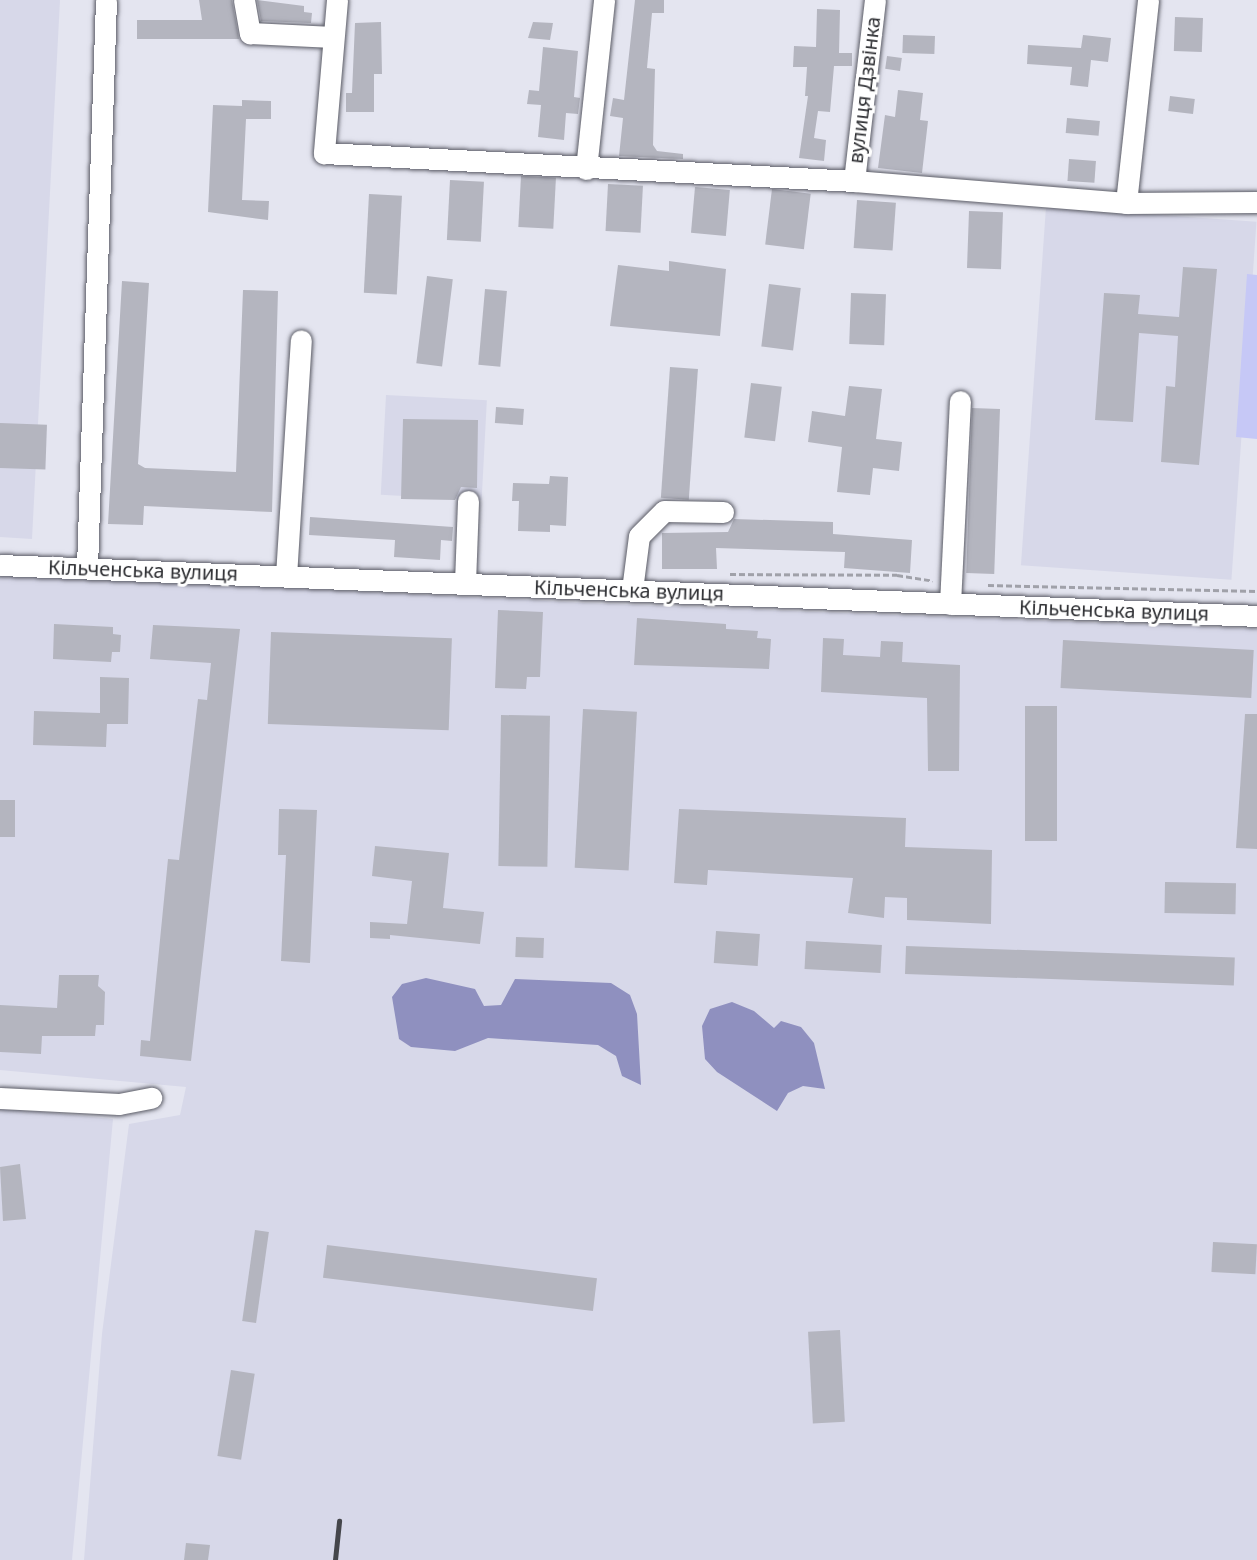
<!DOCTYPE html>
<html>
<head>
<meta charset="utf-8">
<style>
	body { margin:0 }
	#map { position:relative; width:1257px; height:1560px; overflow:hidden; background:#e4e5f0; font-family:"Noto Sans",sans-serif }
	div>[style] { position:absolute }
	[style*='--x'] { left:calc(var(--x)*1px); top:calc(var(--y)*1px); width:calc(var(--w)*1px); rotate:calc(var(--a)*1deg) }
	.built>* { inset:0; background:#d7d8e9; transform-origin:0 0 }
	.green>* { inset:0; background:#c6c8f6 }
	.water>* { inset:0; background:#8f90bf }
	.building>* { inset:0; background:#b4b5bf; transform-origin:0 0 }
	.path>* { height:3px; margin-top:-1.5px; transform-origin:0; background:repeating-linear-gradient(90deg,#a0a1a9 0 6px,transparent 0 9px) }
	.roads { filter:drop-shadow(0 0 2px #5a5b65) drop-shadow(0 0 2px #5a5b65) }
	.minor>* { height:21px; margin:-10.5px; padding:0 10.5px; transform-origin:10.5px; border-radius:10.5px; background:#fff }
	.rail>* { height:4.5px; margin:-2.25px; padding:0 2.25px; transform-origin:2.25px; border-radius:2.25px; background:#45464b }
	span { translate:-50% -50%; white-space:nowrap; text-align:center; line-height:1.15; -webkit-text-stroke:6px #fff; paint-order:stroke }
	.street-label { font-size:20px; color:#2e2f33 }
</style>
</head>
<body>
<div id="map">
	<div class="built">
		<div style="clip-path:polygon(0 0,60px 0,32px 539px,0 537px)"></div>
		<div style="left:1046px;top:207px;width:211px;height:359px;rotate:4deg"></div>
		<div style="left:386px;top:395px;width:101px;height:100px;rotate:3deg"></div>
		<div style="clip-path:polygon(0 573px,584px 603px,1257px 629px,1257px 1560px,84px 1560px,102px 1334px,129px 1124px,180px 1115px,186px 1087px,0 1070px)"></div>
		<div style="clip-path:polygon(0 1108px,113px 1119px,72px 1560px,0 1560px)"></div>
	</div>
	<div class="green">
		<div style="clip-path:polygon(1247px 274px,1257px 275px,1257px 439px,1236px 437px)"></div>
	</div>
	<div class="water">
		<div style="clip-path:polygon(426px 978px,475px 989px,484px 1006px,501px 1005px,515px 979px,611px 983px,630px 995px,637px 1014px,641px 1085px,622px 1076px,616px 1056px,598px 1045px,488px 1038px,455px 1051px,411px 1047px,399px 1039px,392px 997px,402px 984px)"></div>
		<div style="clip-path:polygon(732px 1002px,754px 1011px,774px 1028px,781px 1021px,801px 1027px,814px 1043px,825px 1089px,803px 1086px,788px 1093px,777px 1111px,717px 1072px,705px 1059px,702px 1026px,710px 1009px)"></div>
	</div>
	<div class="building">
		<div style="clip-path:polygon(199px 0,232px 0,239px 39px,137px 39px,137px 20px,202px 20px)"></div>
		<div style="clip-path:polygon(257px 0,304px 6px,304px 12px,312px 13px,311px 23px,261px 21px)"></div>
		<div style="clip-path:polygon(635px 0,664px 0,664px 13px,652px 13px,647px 68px,655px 69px,653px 145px,657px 151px,683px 154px,683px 159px,619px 156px,623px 118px,610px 116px,613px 98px,624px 100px)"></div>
		<div style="clip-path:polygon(817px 9px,840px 10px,839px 53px,852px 53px,852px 66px,834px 66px,830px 112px,818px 111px,814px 138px,826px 140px,824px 161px,799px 158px,808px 96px,805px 96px,807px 67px,793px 67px,794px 46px,816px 47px)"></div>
		<div style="left:1175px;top:17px;width:28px;height:34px;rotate:2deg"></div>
		<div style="clip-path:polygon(381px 22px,382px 74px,374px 74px,374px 112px,346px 112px,346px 93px,352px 93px,355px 23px)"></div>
		<div style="clip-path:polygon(533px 22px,553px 23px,550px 40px,528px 38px)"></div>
		<div style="left:903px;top:35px;width:32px;height:18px;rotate:2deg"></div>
		<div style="clip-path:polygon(1083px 35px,1111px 38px,1108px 62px,1091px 60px,1088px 87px,1070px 85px,1072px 67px,1027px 64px,1028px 45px,1081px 48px)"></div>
		<div style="clip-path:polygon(543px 47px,578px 51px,574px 97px,580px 98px,578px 114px,566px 113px,564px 140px,538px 137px,541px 105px,527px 104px,529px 90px,539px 91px)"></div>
		<div style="left:887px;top:56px;width:15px;height:13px;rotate:8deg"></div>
		<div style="clip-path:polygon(898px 90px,923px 93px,920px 120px,928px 121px,922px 173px,878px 168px,885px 115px,895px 117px)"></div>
		<div style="left:1170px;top:96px;width:25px;height:15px;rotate:7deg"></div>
		<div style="clip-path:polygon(242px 100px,271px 101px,271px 119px,246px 119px,242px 200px,269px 201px,268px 220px,208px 212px,213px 105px,242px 106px)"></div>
		<div style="left:1067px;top:118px;width:33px;height:15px;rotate:5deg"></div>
		<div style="left:1069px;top:159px;width:27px;height:22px;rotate:4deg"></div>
		<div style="left:521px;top:176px;width:35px;height:51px;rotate:3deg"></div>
		<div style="left:450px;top:180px;width:34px;height:60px;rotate:3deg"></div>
		<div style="left:608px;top:184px;width:35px;height:47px;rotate:3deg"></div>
		<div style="left:695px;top:187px;width:35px;height:46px;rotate:5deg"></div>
		<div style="left:772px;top:189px;width:39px;height:56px;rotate:7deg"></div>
		<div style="left:369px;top:194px;width:33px;height:99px;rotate:3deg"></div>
		<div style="left:857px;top:200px;width:39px;height:48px;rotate:4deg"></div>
		<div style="left:969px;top:211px;width:34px;height:57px;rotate:2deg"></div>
		<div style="clip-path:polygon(669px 261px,726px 269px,720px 336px,610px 326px,618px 265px,669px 271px)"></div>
		<div style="clip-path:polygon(1183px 267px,1217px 269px,1199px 465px,1161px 462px,1166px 386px,1175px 387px,1178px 336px,1139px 333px,1133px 422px,1095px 420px,1104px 293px,1140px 295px,1138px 314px,1179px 317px)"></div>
		<div style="left:427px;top:276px;width:26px;height:88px;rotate:7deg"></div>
		<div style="clip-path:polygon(122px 281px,149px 283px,138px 464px,145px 468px,236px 472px,243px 290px,278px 291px,272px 512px,144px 506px,143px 525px,108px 524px)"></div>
		<div style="left:769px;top:284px;width:32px;height:63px;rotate:7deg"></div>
		<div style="left:485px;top:289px;width:22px;height:76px;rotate:5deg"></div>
		<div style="left:851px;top:293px;width:35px;height:51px;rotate:2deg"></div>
		<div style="left:670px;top:367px;width:28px;height:131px;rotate:4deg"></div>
		<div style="left:751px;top:383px;width:31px;height:55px;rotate:7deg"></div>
		<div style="clip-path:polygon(849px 386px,882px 389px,876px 439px,902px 442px,899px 471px,873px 468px,870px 495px,837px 492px,842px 447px,808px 442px,812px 411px,845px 416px)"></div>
		<div style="left:496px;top:407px;width:28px;height:16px;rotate:4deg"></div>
		<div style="left:972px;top:408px;width:28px;height:165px;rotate:2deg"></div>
		<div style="clip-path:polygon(403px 419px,478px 420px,477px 488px,461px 487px,455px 500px,401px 499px)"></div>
		<div style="left:0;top:423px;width:47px;height:45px;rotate:2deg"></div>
		<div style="clip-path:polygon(550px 476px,568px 477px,566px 526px,550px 525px,550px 532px,518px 531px,519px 501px,512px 501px,513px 483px,549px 484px)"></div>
		<div style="clip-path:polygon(310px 517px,453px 527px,452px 541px,441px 540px,440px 560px,394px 557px,395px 540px,309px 535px)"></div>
		<div style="clip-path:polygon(734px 519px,833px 522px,833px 534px,912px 540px,910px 573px,844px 568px,845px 552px,716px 548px,717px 569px,662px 569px,662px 533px,728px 532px)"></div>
		<div style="clip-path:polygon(498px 610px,543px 612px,540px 677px,527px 677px,526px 689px,495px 688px)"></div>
		<div style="clip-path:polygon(637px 618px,726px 624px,726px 629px,758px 631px,757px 638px,771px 639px,769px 669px,634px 665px)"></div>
		<div style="clip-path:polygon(54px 624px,113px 627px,113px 634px,121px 635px,120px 652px,112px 652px,111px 662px,53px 659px)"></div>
		<div style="clip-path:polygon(153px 625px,240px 629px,191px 1061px,140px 1056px,141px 1040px,150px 1041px,168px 859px,179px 860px,198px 699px,207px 700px,211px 663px,150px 659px)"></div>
		<div style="left:271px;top:632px;width:181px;height:92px;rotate:2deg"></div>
		<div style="clip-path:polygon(823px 638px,844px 639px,843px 655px,880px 657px,881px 641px,903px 642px,902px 662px,960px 665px,959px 771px,928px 771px,927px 698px,821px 692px)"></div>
		<div style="left:1063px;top:640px;width:191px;height:48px;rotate:3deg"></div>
		<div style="clip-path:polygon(100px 677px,129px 678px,128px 724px,107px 724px,106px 747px,33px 745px,34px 711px,100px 713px)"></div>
		<div style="left:1025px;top:706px;width:32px;height:135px"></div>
		<div style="left:583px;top:709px;width:54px;height:159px;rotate:3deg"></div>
		<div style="clip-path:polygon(1245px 714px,1257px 714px,1257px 849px,1236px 848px)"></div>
		<div style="left:501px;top:715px;width:49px;height:151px;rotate:1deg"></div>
		<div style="left:0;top:800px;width:15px;height:37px"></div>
		<div style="clip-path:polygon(279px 809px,317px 810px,310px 963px,281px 961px,286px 855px,278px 855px)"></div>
		<div style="clip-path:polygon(679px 809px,906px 818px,905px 847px,992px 850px,991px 924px,907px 920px,907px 898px,885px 897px,884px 918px,848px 913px,853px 878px,708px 870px,707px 885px,674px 883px)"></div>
		<div style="clip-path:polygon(375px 846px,449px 853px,443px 908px,484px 912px,480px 944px,390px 935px,390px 939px,370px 938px,370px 922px,407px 924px,412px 881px,372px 876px)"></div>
		<div style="left:1165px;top:882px;width:71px;height:31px;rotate:1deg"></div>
		<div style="left:716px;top:931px;width:44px;height:32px;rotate:4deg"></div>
		<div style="left:516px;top:937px;width:28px;height:20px;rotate:2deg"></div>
		<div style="left:806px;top:941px;width:76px;height:28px;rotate:3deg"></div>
		<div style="left:906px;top:946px;width:329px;height:28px;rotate:2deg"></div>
		<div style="clip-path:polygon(59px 975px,99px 975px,98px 986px,105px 992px,104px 1025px,96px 1025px,95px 1036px,42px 1036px,41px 1054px,0 1052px,0 1005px,57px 1008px)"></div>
		<div style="clip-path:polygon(20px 1164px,26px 1219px,3px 1221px,0 1167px)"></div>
		<div style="left:255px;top:1230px;width:14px;height:92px;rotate:8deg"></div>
		<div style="left:1213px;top:1242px;width:44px;height:30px;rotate:3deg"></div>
		<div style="left:327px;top:1245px;width:272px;height:33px;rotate:7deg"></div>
		<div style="left:840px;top:1330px;width:92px;height:32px;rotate:87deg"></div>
		<div style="left:231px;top:1370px;width:24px;height:87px;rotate:9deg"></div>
		<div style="clip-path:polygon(186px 1543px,210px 1545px,208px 1560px,184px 1560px)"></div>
	</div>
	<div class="path">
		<div style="--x:730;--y:574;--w:167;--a:0.3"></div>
		<div style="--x:897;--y:575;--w:36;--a:9"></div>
		<div style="--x:988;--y:585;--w:269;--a:1.3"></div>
	</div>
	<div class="roads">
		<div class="minor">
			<div style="--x:244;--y:0;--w:34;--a:80"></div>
			<div style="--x:250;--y:33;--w:83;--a:2.8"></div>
			<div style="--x:337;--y:0;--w:154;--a:94.9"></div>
			<div style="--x:324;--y:153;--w:531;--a:3.02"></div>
			<div style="--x:854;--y:181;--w:273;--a:4.6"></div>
			<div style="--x:1126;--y:203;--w:131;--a:-0.4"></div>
			<div style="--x:586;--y:169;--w:170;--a:-83.9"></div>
			<div style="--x:854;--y:181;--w:182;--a:-83.4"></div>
			<div style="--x:1126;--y:203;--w:204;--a:-83.8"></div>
			<div style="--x:0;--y:565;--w:1258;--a:2.32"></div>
			<div style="--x:87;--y:567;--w:566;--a:-88.08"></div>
			<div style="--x:286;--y:576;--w:236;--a:-86.4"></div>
			<div style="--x:465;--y:583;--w:82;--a:-87.9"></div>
			<div style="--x:632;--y:590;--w:54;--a:-82.6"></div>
			<div style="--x:639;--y:536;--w:35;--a:-45"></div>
			<div style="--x:664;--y:511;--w:59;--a:1"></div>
			<div style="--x:950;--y:604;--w:203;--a:-87.2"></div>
			<div style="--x:0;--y:1098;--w:119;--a:2.9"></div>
			<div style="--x:119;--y:1104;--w:33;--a:-11"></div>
		</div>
	</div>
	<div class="rail">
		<div style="--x:335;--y:1560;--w:39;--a:-84"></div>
	</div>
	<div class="street-label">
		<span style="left:864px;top:90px;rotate:-83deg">вулиця Дзвінка</span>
		<span style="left:143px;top:570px;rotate:2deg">Кільченська вулиця</span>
		<span style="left:629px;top:590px;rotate:2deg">Кільченська вулиця</span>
		<span style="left:1114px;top:610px;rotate:2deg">Кільченська вулиця</span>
	</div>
</div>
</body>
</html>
